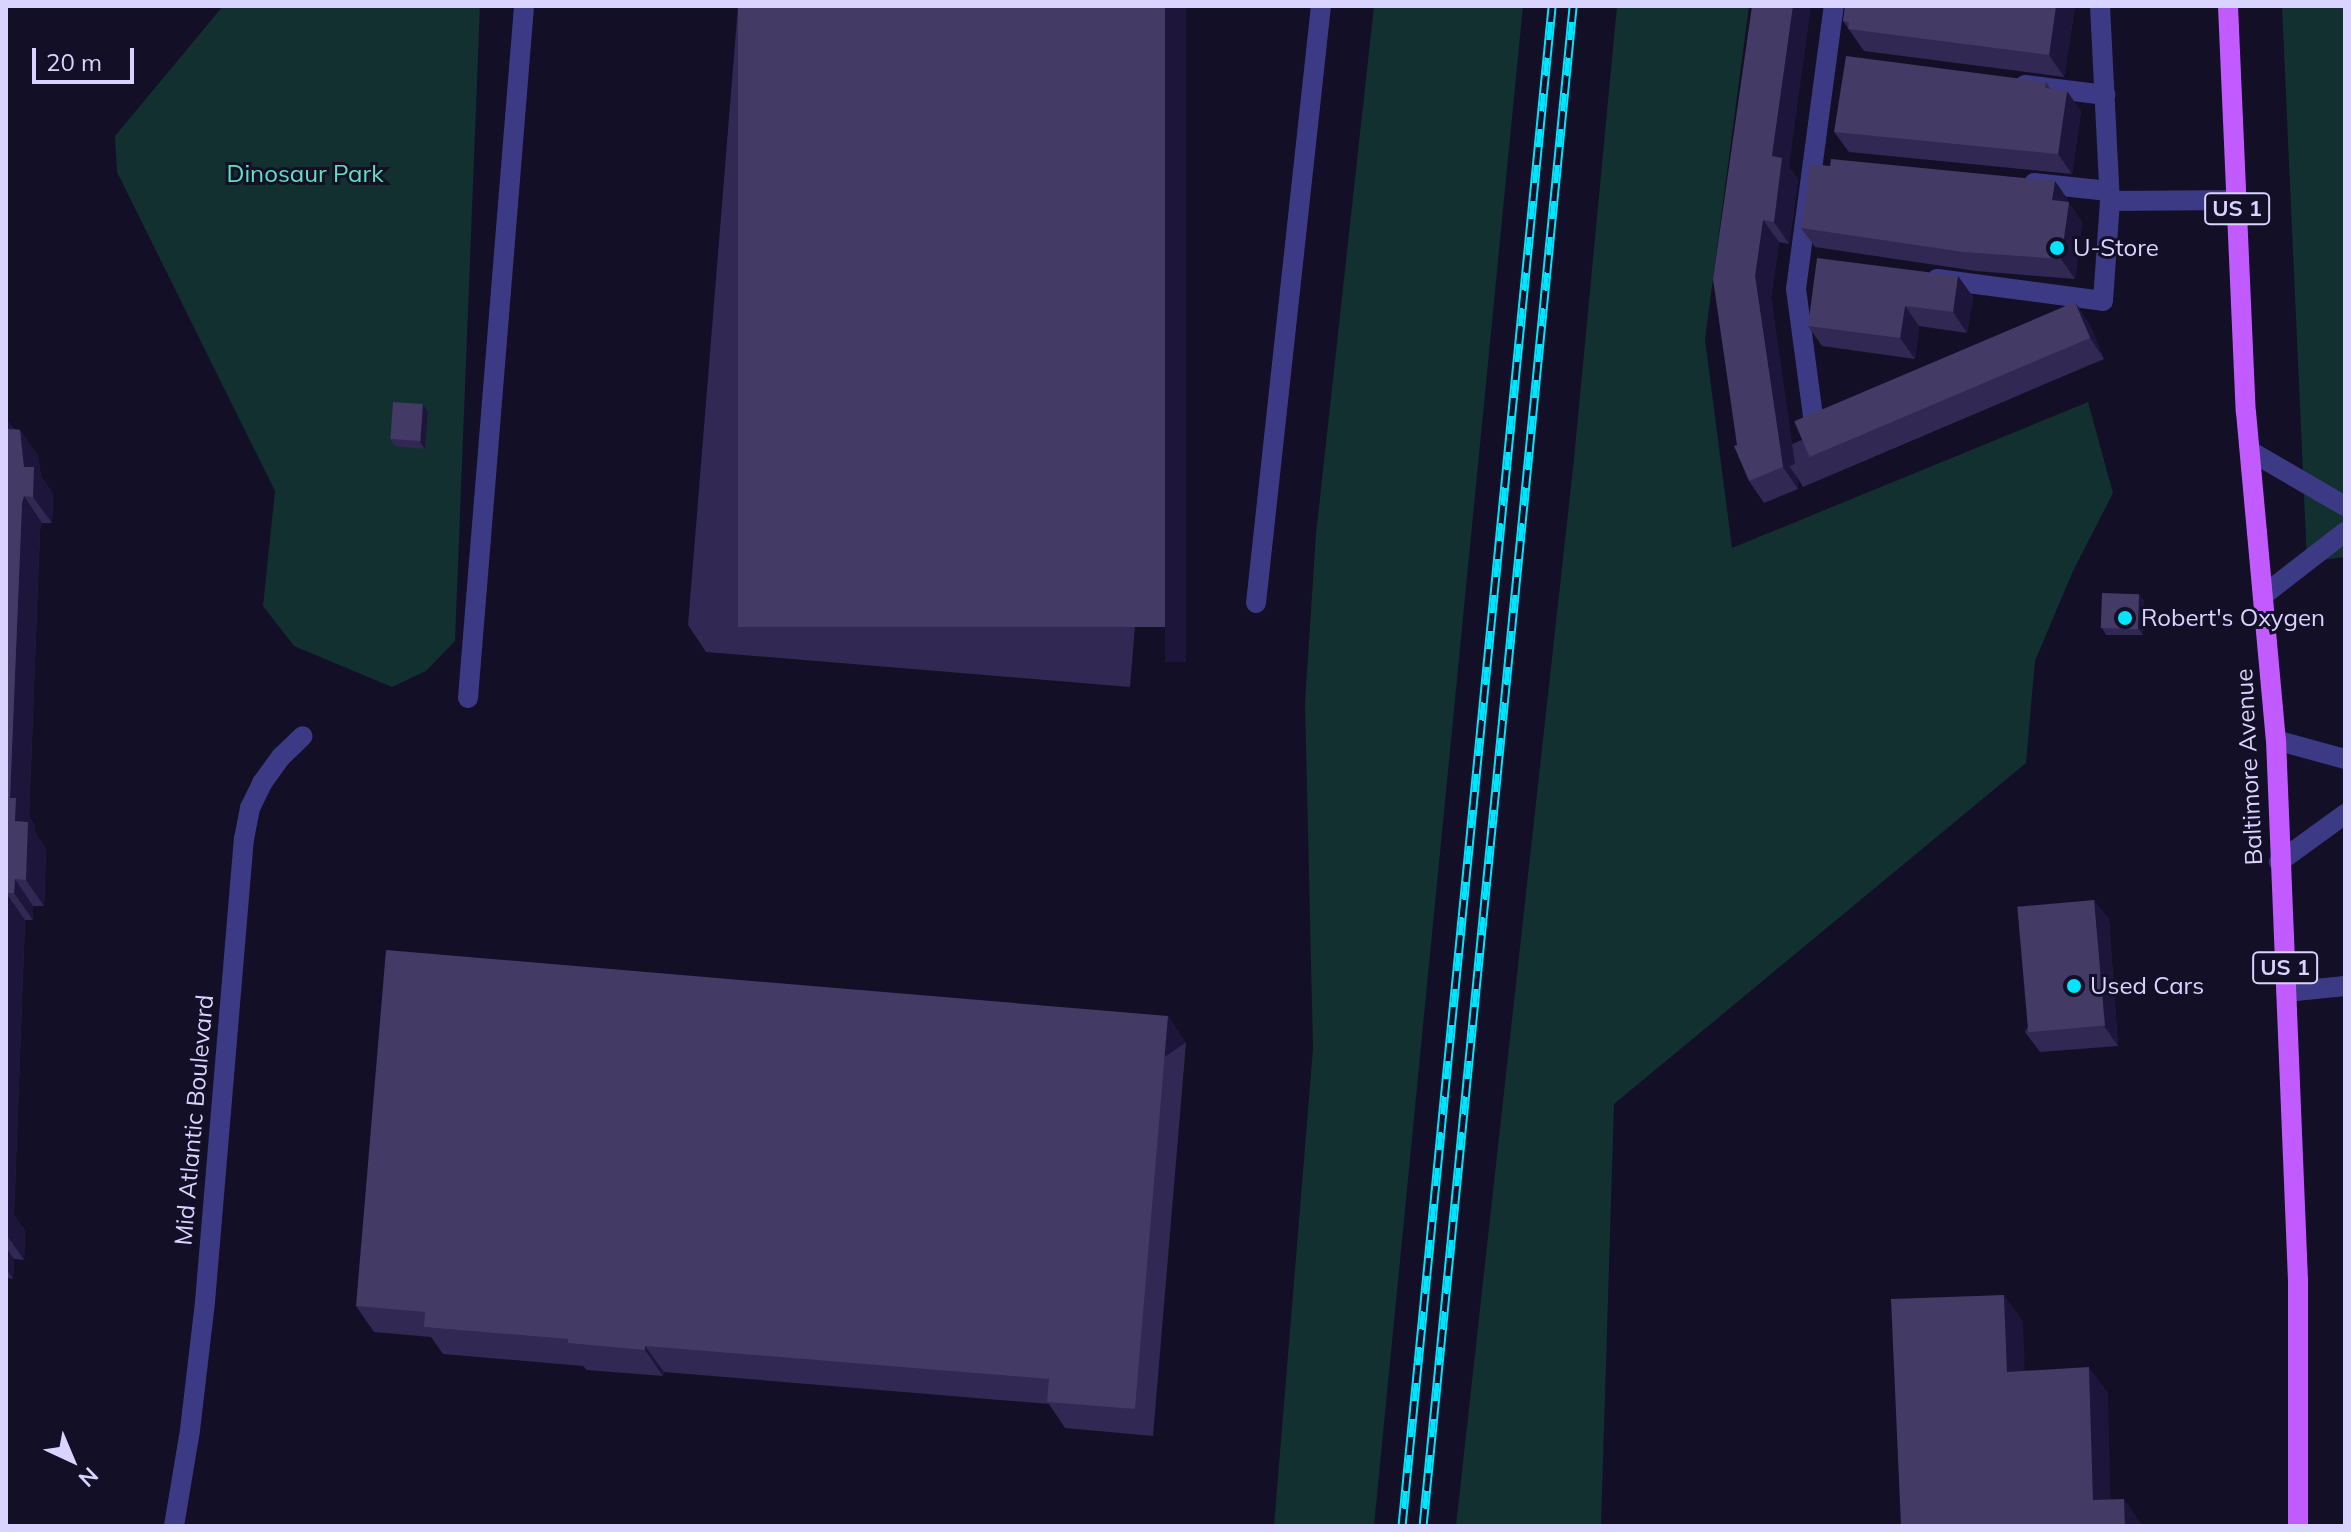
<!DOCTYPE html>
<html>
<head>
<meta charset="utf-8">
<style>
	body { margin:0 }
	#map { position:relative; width:2351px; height:1532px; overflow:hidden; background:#130f26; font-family:Mulish,sans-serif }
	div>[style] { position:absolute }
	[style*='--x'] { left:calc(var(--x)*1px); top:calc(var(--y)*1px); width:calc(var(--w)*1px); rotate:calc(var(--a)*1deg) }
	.green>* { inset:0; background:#12302f }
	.minor>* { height:20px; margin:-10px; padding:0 10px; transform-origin:10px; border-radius:10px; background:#3d3a85 }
	.major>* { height:20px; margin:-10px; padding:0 10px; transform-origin:10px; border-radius:10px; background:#c25bff }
	.rail>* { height:9px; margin-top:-4.5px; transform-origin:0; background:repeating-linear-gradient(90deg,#130f26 0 18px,#00e5ff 0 36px); box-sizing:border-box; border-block:2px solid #00e5ff }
	.wall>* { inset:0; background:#312854 }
	.shaded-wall>* { inset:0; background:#1d163a; transform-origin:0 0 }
	.building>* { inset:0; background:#433a66; transform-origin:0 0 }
	.dots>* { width:22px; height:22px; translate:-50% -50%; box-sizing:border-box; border:4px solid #130f26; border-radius:50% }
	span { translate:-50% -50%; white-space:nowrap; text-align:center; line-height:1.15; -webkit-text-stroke:6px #130f26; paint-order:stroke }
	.shield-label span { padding:2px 6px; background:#130f26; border:2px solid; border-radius:6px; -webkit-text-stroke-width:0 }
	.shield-label { font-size:22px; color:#d9d4ff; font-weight:700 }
	.park-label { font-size:24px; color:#5fe0c0 }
	.poi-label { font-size:24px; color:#d9d4ff }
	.left { translate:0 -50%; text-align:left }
	.street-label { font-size:24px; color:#d9d4ff }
	.frame { position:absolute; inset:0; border:8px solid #d9d4ff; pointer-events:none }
	.north { position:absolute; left:32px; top:1420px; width:80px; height:80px; -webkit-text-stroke:6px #130f26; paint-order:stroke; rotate:136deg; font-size:22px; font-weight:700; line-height:32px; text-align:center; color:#d9d4ff }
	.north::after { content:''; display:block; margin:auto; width:28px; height:36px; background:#d9d4ff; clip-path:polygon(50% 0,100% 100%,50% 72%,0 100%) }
	.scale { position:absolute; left:32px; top:48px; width:102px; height:36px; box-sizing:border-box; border:4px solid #d9d4ff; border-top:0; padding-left:10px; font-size:24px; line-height:28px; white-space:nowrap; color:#d9d4ff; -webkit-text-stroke:6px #130f26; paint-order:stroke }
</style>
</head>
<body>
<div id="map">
	<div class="green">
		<div style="clip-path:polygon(223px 6px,480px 6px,455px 641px,426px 671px,392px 687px,294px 646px,263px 606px,275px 491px,117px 172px,115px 136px)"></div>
		<div style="clip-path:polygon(1374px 6px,1523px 6px,1374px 1526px,1274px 1526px,1313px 1049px,1305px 702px,1316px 534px)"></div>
		<div style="clip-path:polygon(1617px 6px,1749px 6px,1705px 339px,1732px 548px,2088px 402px,2113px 493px,2073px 571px,2035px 661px,2026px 763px,1614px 1104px,1601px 1526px,1456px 1526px,1574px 459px)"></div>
		<div style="clip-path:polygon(2282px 6px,2345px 6px,2345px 557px,2307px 562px)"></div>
	</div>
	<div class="minor">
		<div style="--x:2100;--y:6;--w:195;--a:87.1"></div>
		<div style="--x:2110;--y:201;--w:126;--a:-0.5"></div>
		<div style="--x:2025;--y:85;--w:81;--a:7.1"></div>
		<div style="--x:2034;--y:183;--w:75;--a:6.1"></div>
		<div style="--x:1937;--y:279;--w:167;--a:7.5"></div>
		<div style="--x:2103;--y:301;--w:100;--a:-86"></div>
		<div style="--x:1813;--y:416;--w:128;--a:-97.6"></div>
		<div style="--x:1796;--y:289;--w:286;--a:-82.4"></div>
		<div style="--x:2250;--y:451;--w:110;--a:30.1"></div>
		<div style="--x:2265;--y:594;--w:101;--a:-37.8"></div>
		<div style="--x:1256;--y:603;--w:601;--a:-83.79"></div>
		<div style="--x:468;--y:698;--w:694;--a:-85.37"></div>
		<div style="--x:2276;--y:740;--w:72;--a:15.4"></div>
		<div style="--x:2279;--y:862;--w:82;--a:-36"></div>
		<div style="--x:2286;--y:992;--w:59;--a:-5.8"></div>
		<div style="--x:174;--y:1526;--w:97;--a:-80.5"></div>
		<div style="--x:190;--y:1430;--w:129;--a:-83.3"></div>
		<div style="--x:205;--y:1302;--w:465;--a:-85.2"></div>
		<div style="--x:244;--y:839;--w:32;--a:-79"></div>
		<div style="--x:250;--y:808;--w:28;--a:-64"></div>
		<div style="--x:262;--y:783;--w:32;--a:-54"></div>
		<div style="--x:281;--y:757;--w:30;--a:-44"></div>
	</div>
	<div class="major">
		<div style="--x:2228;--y:6;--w:406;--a:87.5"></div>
		<div style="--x:2246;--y:412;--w:329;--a:84.8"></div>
		<div style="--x:2276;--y:740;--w:540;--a:87.67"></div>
		<div style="--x:2298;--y:1280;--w:246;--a:90"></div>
	</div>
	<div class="rail">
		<div style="--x:1402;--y:1526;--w:1527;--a:-84.36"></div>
		<div style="--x:1423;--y:1526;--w:1527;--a:-84.36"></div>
	</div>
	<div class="wall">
		<div style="clip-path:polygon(738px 6px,1186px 6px,1130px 687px,706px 652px,688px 625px)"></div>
		<div style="clip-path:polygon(2075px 6px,2064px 77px,1864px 51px,1843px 21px)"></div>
		<div style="clip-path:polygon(2046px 82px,2050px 88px,2081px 111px,2072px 174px,1849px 152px,1834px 132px)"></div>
		<div style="clip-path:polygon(1830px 166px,2055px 181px,2068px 200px,2068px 202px,2082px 222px,2075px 279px,1976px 271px,1815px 247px,1801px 228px)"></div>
		<div style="clip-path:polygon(1789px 167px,1798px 180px,1789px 244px,1779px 242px,1771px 298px,1792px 444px,2089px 323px,2104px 359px,1803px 487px,1797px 477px,1798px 489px,1764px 503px,1749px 481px,1713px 279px)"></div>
		<div style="clip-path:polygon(1958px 276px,1973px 297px,1967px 333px,1919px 326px,1915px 359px,1822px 346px,1808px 326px)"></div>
		<div style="clip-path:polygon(428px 412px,425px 449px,395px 446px,390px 439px)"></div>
		<div style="clip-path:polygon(6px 422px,8px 422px,14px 429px,20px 430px,38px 456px,41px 476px,53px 494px,52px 523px,42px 523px,40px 530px,29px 817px,35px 825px,35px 832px,46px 849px,44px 906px,33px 906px,33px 920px,25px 920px,14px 1215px,25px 1231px,24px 1260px,14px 1259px,13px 1279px,8px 1278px,7px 1296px)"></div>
		<div style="clip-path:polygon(2139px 594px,2144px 601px,2143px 635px,2106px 635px,2102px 628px)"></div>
		<div style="clip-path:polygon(2094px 900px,2109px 920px,2118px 1046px,2040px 1052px,2025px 1032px)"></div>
		<div style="clip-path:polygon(1168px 1016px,1186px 1043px,1153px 1436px,1065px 1428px,1049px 1404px,664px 1372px,663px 1376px,587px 1370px,583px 1366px,443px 1354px,431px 1337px,374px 1332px,356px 1306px)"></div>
	</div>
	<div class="shaded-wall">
		<div style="left:1165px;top:6px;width:21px;height:656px"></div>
		<div style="clip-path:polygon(1793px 6px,1811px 6px,1789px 167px,1798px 180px,1789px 244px,1774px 222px,1772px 156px)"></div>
		<div style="clip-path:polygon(2056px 6px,2075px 6px,2064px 77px,2049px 55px)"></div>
		<div style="clip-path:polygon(2067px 91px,2081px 111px,2072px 174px,2058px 154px)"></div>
		<div style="clip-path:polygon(2055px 181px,2068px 200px,2065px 220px,2052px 200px)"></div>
		<div style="clip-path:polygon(2069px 202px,2082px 222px,2075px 279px,2061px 259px)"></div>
		<div style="clip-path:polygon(1763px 220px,1779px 242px,1771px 298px,1795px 464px,1789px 466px,1797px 477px,1798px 489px,1783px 467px,1755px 276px)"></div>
		<div style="clip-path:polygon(1958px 276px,1973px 297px,1967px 333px,1953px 312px)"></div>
		<div style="clip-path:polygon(2075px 302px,2089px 323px,2104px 359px,2090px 338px)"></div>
		<div style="clip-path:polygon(1905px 306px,1919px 326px,1915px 359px,1900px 338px)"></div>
		<div style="clip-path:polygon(423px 404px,428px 412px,425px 449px,420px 442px)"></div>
		<div style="clip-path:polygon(8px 422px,21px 440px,20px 430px,38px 456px,41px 476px,53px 494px,52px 523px,33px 497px,24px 467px,8px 429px)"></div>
		<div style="clip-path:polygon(24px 496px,42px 523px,40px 530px,29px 817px,35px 825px,35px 832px,46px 849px,44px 906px,26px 880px,10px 798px,22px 503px)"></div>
		<div style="clip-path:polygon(2139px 594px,2144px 601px,2143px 635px,2138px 628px)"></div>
		<div style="clip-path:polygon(15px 879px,33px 906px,33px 920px,14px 893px)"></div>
		<div style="clip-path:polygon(6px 893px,25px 920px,14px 1215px,25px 1231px,24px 1260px,6px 1234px)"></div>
		<div style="clip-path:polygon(2094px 900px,2109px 920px,2118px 1046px,2104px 1026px)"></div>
		<div style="left:1168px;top:1016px;width:32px;height:394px;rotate:56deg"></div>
		<div style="clip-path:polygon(6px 1248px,14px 1259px,13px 1279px,6px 1268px)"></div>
		<div style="clip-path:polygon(6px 1276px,8px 1278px,7px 1296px,6px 1295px)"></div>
		<div style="clip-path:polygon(2004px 1295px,2023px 1321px,2026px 1399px,2007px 1372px)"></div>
		<div style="clip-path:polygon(645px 1346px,664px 1372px,663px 1376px,645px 1350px)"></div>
		<div style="clip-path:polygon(2089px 1367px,2108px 1393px,2111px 1526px,2093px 1500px)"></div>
		<div style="clip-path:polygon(2124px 1499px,2143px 1526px,2125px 1526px)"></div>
	</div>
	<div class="building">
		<div style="left:738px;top:6px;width:427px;height:621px"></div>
		<div style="clip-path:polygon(1752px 6px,1793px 6px,1772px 156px,1782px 158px,1774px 222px,1763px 220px,1755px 276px,1783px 467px,1749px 481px,1734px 446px,1737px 445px,1713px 279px)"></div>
		<div style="clip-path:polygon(1845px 6px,2056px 6px,2049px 55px,1848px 29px,1849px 22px,1843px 21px)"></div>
		<div style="clip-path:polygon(1846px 56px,2046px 82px,2045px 88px,2067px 91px,2058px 154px,1834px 132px)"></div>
		<div style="clip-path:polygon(1831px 159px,2055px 181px,2052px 200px,2069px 202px,2061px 259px,1963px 252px,1801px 228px,1810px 164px,1830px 166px)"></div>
		<div style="clip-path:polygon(1817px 258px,1958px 276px,1953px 312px,1905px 306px,1900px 338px,1808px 326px)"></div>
		<div style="left:2075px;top:302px;width:39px;height:305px;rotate:67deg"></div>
		<div style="left:393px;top:402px;width:30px;height:37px;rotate:4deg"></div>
		<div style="clip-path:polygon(6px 422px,8px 422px,8px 429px,20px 430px,24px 467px,34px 467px,33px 497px,24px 496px,22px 503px,10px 798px,16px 798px,15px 821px,28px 822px,26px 880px,15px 879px,14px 893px,6px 893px,6px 904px)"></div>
		<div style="left:2102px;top:593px;width:37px;height:35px;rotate:2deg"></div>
		<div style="left:2094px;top:900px;width:126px;height:77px;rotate:85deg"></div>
		<div style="clip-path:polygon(386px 950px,1168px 1016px,1135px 1409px,1047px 1402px,1049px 1379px,645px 1346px,645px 1350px,568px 1343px,568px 1339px,424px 1327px,425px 1312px,356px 1306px)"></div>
		<div style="clip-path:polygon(2004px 1295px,2007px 1372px,2089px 1367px,2093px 1500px,2124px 1499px,2125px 1526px,1901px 1526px,1891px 1299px)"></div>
	</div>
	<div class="dots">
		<div style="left:2057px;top:248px;background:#00e5ff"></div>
		<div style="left:2125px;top:618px;background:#00e5ff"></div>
		<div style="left:2074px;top:986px;background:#00e5ff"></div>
	</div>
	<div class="shield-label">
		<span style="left:2237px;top:209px">US 1</span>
		<span style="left:2285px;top:968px">US 1</span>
	</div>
	<div class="park-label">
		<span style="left:305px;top:174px">Dinosaur Park</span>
	</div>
	<div class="poi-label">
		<span class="left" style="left:2073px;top:248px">U-Store</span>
		<span class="left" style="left:2141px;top:618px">Robert's Oxygen</span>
		<span class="left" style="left:2090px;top:986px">Used Cars</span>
	</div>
	<div class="street-label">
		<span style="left:2249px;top:767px;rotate:-93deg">Baltimore Avenue</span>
		<span style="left:194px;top:1120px;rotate:-85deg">Mid Atlantic Boulevard</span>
	</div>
	<div class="frame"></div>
	<div class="north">N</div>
	<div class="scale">20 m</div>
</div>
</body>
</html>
